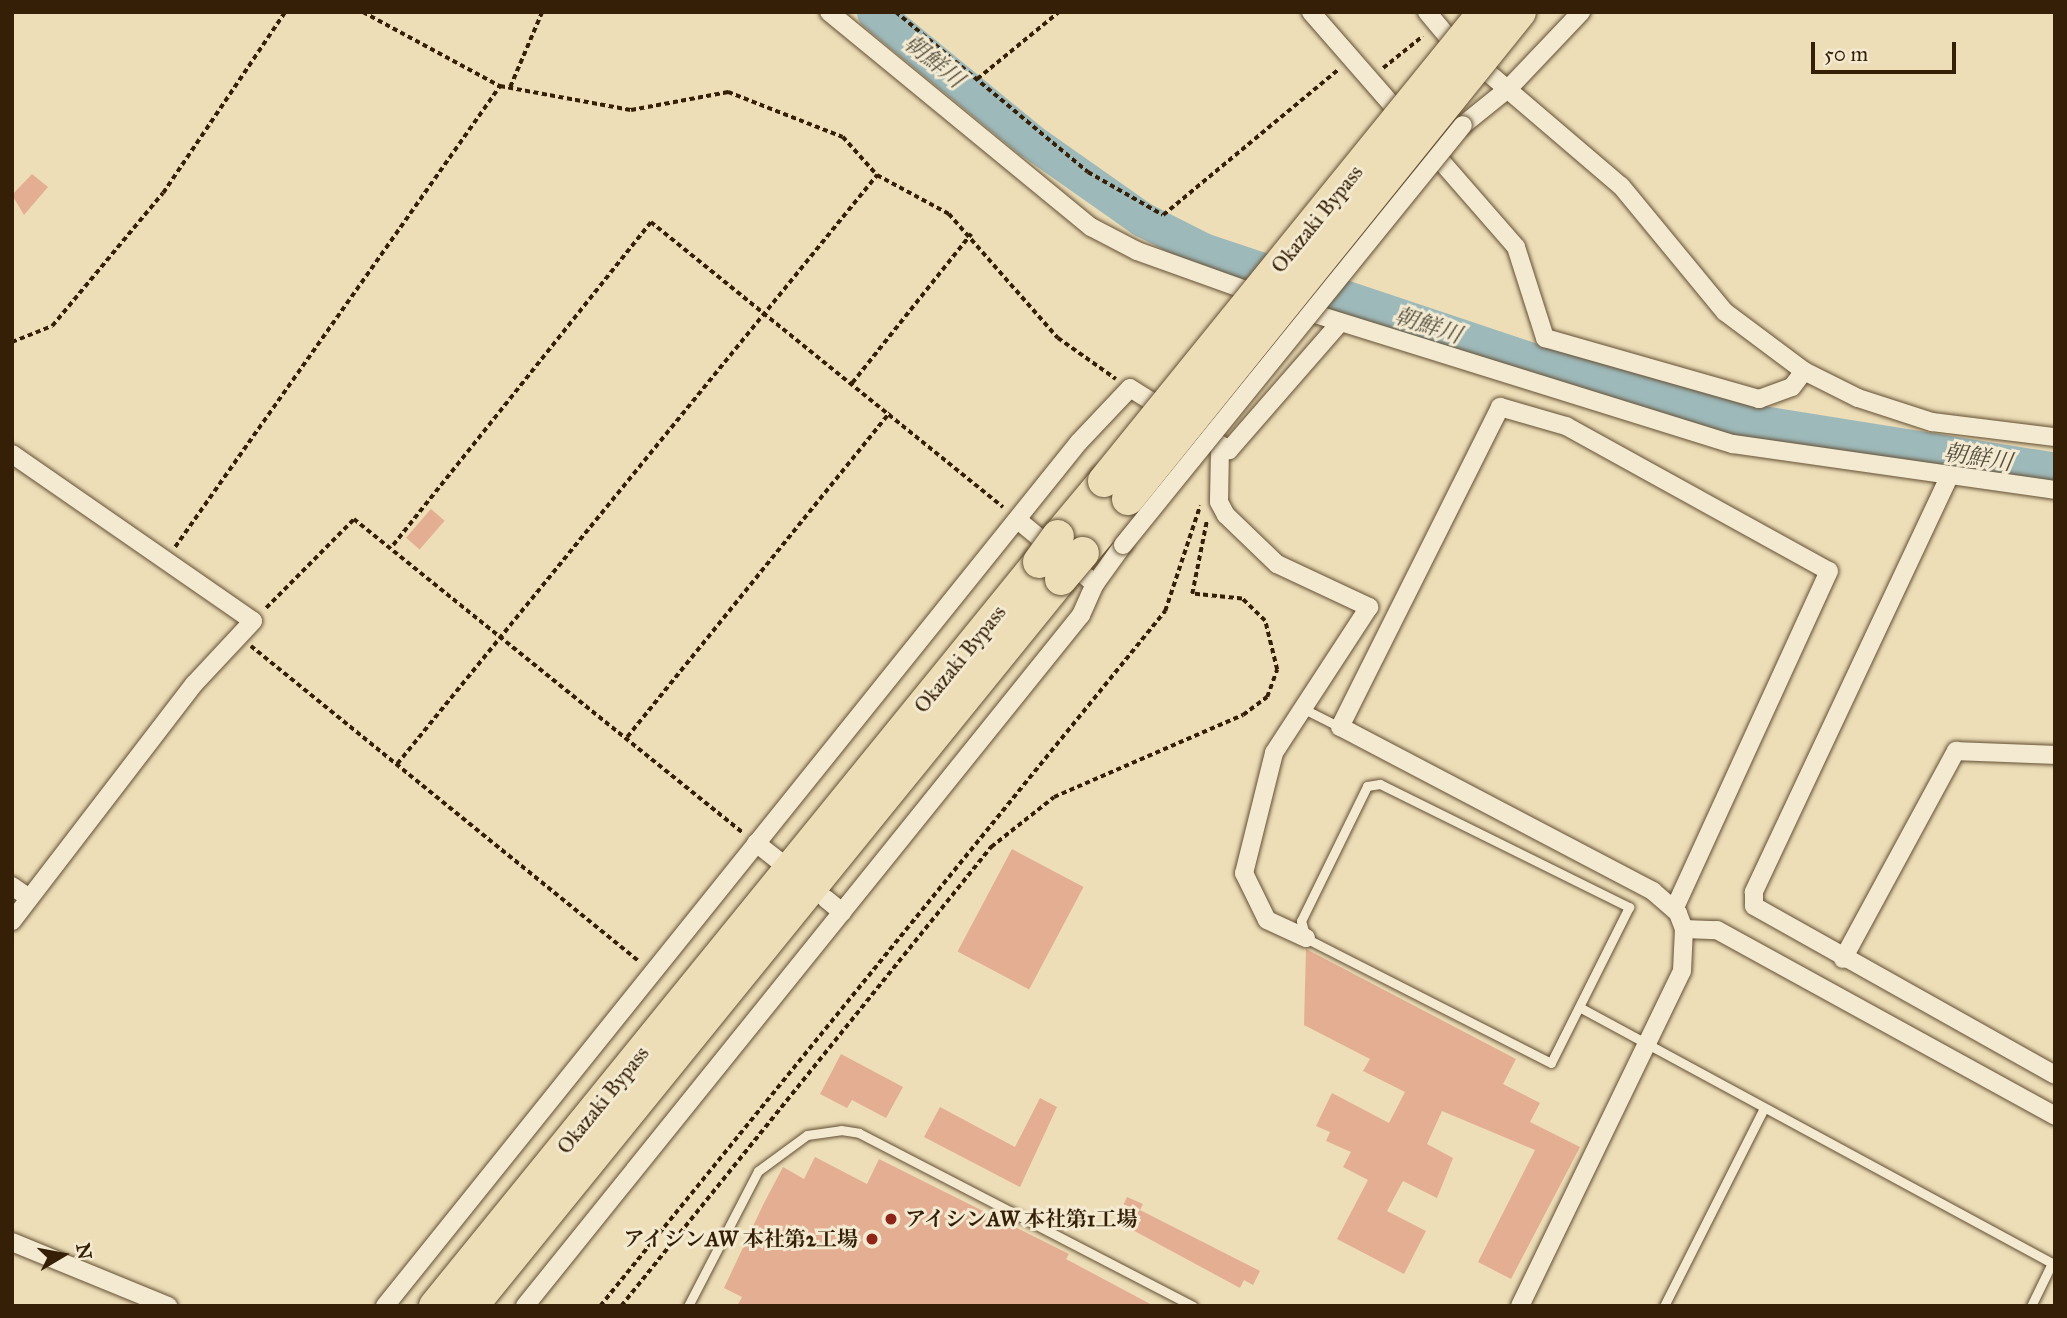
<!DOCTYPE html>
<html>
<head>
<meta charset="utf-8">
<style>
	body { margin:0 }
	#map { position:relative; width:2067px; height:1318px; overflow:hidden; background:#eddeb8; font-family:"IM FELL Great Primer","Noto Serif JP",serif }
	div>[style] { position:absolute }
	[style*='--x'] { left:calc(var(--x)*1px); top:calc(var(--y)*1px); width:calc(var(--w)*1px); rotate:calc(var(--a)*1deg) }
	.river>* { height:35px; margin:-17.5px; padding:0 17.5px; transform-origin:17.5px; border-radius:17.5px; background:#9eb9ba }
	.building>* { inset:0; background:#e4ae92; transform-origin:0 0 }
	.path>* { height:3.5px; margin-top:-1.75px; transform-origin:0; background:repeating-linear-gradient(90deg,#351f07 0 5px,transparent 0 8.5px) }
	.roads { filter:drop-shadow(0 0 2px #634f33) drop-shadow(0 0 2px #634f33) }
	.lane>* { height:9px; margin:-4.5px; padding:0 4.5px; transform-origin:4.5px; border-radius:4.5px; background:#f3ead1 }
	.street>* { height:18px; margin:-9px; padding:0 9px; transform-origin:9px; border-radius:9px; background:#f3ead1 }
	.highway>* { height:32px; margin:-16px; padding:0 16px; transform-origin:16px; border-radius:16px; background:#eddeb8 }
	.bridges { filter:drop-shadow(0 0 2px #634f33) drop-shadow(0 0 2px #634f33) }
	.street-bridge>* { height:18px; margin:-9px; padding:0 9px; transform-origin:9px; border-radius:9px; background:#f3ead1 }
	.highway-bridge>* { height:32px; margin:-16px; padding:0 16px; transform-origin:16px; border-radius:16px; background:#eddeb8 }
	.dots>* { width:19px; height:19px; translate:-50% -50%; box-sizing:border-box; border:4px solid #f3ead1; border-radius:50% }
	span { translate:-50% -50%; white-space:nowrap; text-align:center; line-height:1.15; -webkit-text-stroke:6px #f3ead1; paint-order:stroke }
	.street-label { font-size:21px; color:#351f07 }
	.poi-label { font-size:21px; color:#351f07; font-weight:700 }
	.left { translate:0 -50%; text-align:left }
	.right { translate:-100% -50%; text-align:right }
	.water-label { font-size:23px; color:#544d3d; font-style:italic }
	.frame { position:absolute; inset:0; border:14px solid #351f07; pointer-events:none }
	.north { position:absolute; left:28px; top:1220px; width:70px; height:70px; -webkit-text-stroke:5px #f3ead1; paint-order:stroke; rotate:80deg; font-size:19px; font-weight:700; line-height:28px; text-align:center; color:#351f07 }
	.north::after { content:''; display:block; margin:auto; width:24px; height:32px; background:#351f07; clip-path:polygon(50% 0,100% 100%,50% 72%,0 100%) }
	.scale { position:absolute; left:1811px; top:42px; width:145px; height:32px; box-sizing:border-box; border:4px solid #351f07; border-top:0; padding-left:9px; font-size:21px; line-height:24px; white-space:nowrap; color:#351f07; -webkit-text-stroke:5px #f3ead1; paint-order:stroke }
</style>
</head>
<body>
<div id="map">
	<div class="river">
		<div style="--x:874;--y:12;--w:203;--a:39.4"></div>
		<div style="--x:1031;--y:141;--w:136;--a:35.1"></div>
		<div style="--x:1142;--y:219;--w:68;--a:26.9"></div>
		<div style="--x:1203;--y:250;--w:340;--a:18.5"></div>
		<div style="--x:1525;--y:358;--w:228;--a:15.8"></div>
		<div style="--x:1744;--y:420;--w:315;--a:9.1"></div>
	</div>
	<div class="building">
		<div style="clip-path:polygon(32px 174px,48px 187px,24px 215px,12px 195px)"></div>
		<div style="left:431px;top:509px;width:18px;height:38px;rotate:41deg"></div>
		<div style="left:1012px;top:849px;width:81px;height:116px;rotate:28deg"></div>
		<div style="clip-path:polygon(1306px 949px,1516px 1059px,1503px 1084px,1540px 1103px,1530px 1122px,1580px 1147px,1511px 1279px,1478px 1262px,1535px 1150px,1442px 1111px,1427px 1144px,1453px 1158px,1437px 1198px,1403px 1181px,1387px 1211px,1426px 1231px,1404px 1274px,1337px 1239px,1368px 1180px,1343px 1167px,1351px 1152px,1326px 1141px,1330px 1132px,1316px 1126px,1332px 1093px,1389px 1123px,1405px 1092px,1363px 1071px,1370px 1059px,1304px 1025px)"></div>
		<div style="clip-path:polygon(841px 1054px,903px 1087px,886px 1118px,852px 1100px,847px 1108px,820px 1094px)"></div>
		<div style="clip-path:polygon(1040px 1098px,1057px 1107px,1020px 1187px,924px 1137px,940px 1107px,1015px 1147px)"></div>
		<div style="clip-path:polygon(815px 1157px,867px 1184px,879px 1159px,1069px 1254px,1066px 1259px,1154px 1306px,737px 1306px,742px 1297px,724px 1288px,763px 1205px,783px 1167px,804px 1179px)"></div>
		<div style="clip-path:polygon(1127px 1197px,1143px 1204px,1140px 1210px,1260px 1271px,1253px 1285px,1244px 1280px,1240px 1288px,1116px 1221px)"></div>
	</div>
	<div class="path">
		<div style="--x:363;--y:12;--w:156;--a:28.4"></div>
		<div style="--x:500;--y:86;--w:133;--a:10.4"></div>
		<div style="--x:631;--y:110;--w:99;--a:-10.5"></div>
		<div style="--x:728;--y:92;--w:123;--a:21.4"></div>
		<div style="--x:843;--y:137;--w:51;--a:48.2"></div>
		<div style="--x:877;--y:175;--w:82;--a:28.4"></div>
		<div style="--x:949;--y:214;--w:165;--a:48.7"></div>
		<div style="--x:1058;--y:338;--w:71;--a:35.3"></div>
		<div style="--x:896;--y:12;--w:250;--a:39.8"></div>
		<div style="--x:1088;--y:172;--w:86;--a:29.8"></div>
		<div style="--x:1163;--y:215;--w:229;--a:-39.7"></div>
		<div style="--x:1383;--y:68;--w:51;--a:-38.7"></div>
		<div style="--x:977;--y:79;--w:106;--a:-39.3"></div>
		<div style="--x:510;--y:87;--w:82;--a:-66.9"></div>
		<div style="--x:12;--y:342;--w:43;--a:-21.8"></div>
		<div style="--x:52;--y:326;--w:173;--a:-50.2"></div>
		<div style="--x:163;--y:193;--w:218;--a:-56"></div>
		<div style="--x:852;--y:383;--w:191;--a:-51.4"></div>
		<div style="--x:393;--y:545;--w:413;--a:-51.4"></div>
		<div style="--x:651;--y:222;--w:453;--a:39"></div>
		<div style="--x:175;--y:547;--w:564;--a:-54.82"></div>
		<div style="--x:266;--y:608;--w:125;--a:-45.3"></div>
		<div style="--x:354;--y:519;--w:500;--a:38.9"></div>
		<div style="--x:251;--y:646;--w:500;--a:39.1"></div>
		<div style="--x:627;--y:737;--w:417;--a:-51"></div>
		<div style="--x:397;--y:764;--w:760;--a:-50.82"></div>
		<div style="--x:600;--y:1306;--w:896;--a:-50.89"></div>
		<div style="--x:1165;--y:611;--w:111;--a:-71.6"></div>
		<div style="--x:621;--y:1306;--w:590;--a:-51.13"></div>
		<div style="--x:991;--y:847;--w:80;--a:-38.4"></div>
		<div style="--x:1054;--y:797;--w:206;--a:-23.5"></div>
		<div style="--x:1243;--y:715;--w:30;--a:-37"></div>
		<div style="--x:1267;--y:697;--w:29;--a:-70"></div>
		<div style="--x:1277;--y:670;--w:50;--a:-103.8"></div>
		<div style="--x:1265;--y:621;--w:32;--a:-136"></div>
		<div style="--x:1242;--y:599;--w:50;--a:-174.3"></div>
		<div style="--x:1192;--y:594;--w:76;--a:-78.7"></div>
	</div>
	<div class="roads">
		<div class="lane">
			<div style="--x:1304;--y:709;--w:40;--a:26.6"></div>
			<div style="--x:1380;--y:784;--w:278;--a:26.3"></div>
			<div style="--x:1629;--y:907;--w:174;--a:116.6"></div>
			<div style="--x:1551;--y:1063;--w:275;--a:-153"></div>
			<div style="--x:1306;--y:938;--w:18;--a:-106"></div>
			<div style="--x:1301;--y:921;--w:150;--a:-63.9"></div>
			<div style="--x:1367;--y:786;--w:13;--a:-9"></div>
			<div style="--x:1581;--y:1008;--w:536;--a:28.43"></div>
			<div style="--x:2052;--y:1263;--w:48;--a:116"></div>
			<div style="--x:688;--y:1306;--w:152;--a:-62.6"></div>
			<div style="--x:758;--y:1171;--w:61;--a:-36.3"></div>
			<div style="--x:807;--y:1135;--w:34;--a:-8"></div>
			<div style="--x:841;--y:1130;--w:18;--a:9"></div>
			<div style="--x:859;--y:1133;--w:376;--a:27.4"></div>
			<div style="--x:1664;--y:1306;--w:220;--a:-63.2"></div>
		</div>
		<div class="street">
			<div style="--x:829;--y:12;--w:339;--a:39.4"></div>
			<div style="--x:1091;--y:227;--w:52;--a:27.6"></div>
			<div style="--x:1137;--y:251;--w:134;--a:19.7"></div>
			<div style="--x:1311;--y:12;--w:312;--a:48.9"></div>
			<div style="--x:1516;--y:247;--w:96;--a:72.3"></div>
			<div style="--x:1545;--y:338;--w:223;--a:15.9"></div>
			<div style="--x:1759;--y:399;--w:35;--a:-20"></div>
			<div style="--x:1792;--y:387;--w:20;--a:-53"></div>
			<div style="--x:1427;--y:12;--w:38;--a:50"></div>
			<div style="--x:1451;--y:41;--w:223;--a:40.5"></div>
			<div style="--x:1621;--y:186;--w:163;--a:50.5"></div>
			<div style="--x:1725;--y:312;--w:99;--a:36.8"></div>
			<div style="--x:1804;--y:371;--w:60;--a:26.6"></div>
			<div style="--x:1858;--y:398;--w:78;--a:18"></div>
			<div style="--x:1932;--y:422;--w:124;--a:7"></div>
			<div style="--x:1463;--y:125;--w:59;--a:-38.8"></div>
			<div style="--x:1509;--y:88;--w:105;--a:-46.5"></div>
			<div style="--x:1299;--y:309;--w:455;--a:17.3"></div>
			<div style="--x:1733;--y:444;--w:325;--a:8.1"></div>
			<div style="--x:1220;--y:449;--w:53;--a:91.1"></div>
			<div style="--x:1219;--y:502;--w:15;--a:62"></div>
			<div style="--x:1226;--y:515;--w:71;--a:43.9"></div>
			<div style="--x:1277;--y:564;--w:102;--a:25.1"></div>
			<div style="--x:1369;--y:607;--w:174;--a:123.1"></div>
			<div style="--x:1274;--y:753;--w:124;--a:104"></div>
			<div style="--x:1244;--y:873;--w:52;--a:63.9"></div>
			<div style="--x:1267;--y:920;--w:43;--a:24.8"></div>
			<div style="--x:12;--y:454;--w:293;--a:34.7"></div>
			<div style="--x:253;--y:621;--w:86;--a:133.1"></div>
			<div style="--x:194;--y:684;--w:299;--a:127.5"></div>
			<div style="--x:1949;--y:477;--w:459;--a:115.2"></div>
			<div style="--x:1754;--y:892;--w:14;--a:90"></div>
			<div style="--x:1754;--y:906;--w:345;--a:29.3"></div>
			<div style="--x:1095;--y:584;--w:48;--a:-54.3"></div>
			<div style="--x:756;--y:843;--w:29;--a:38"></div>
			<div style="--x:12;--y:886;--w:19;--a:35"></div>
			<div style="--x:826;--y:899;--w:21;--a:39"></div>
			<div style="--x:1684;--y:929;--w:33;--a:2"></div>
			<div style="--x:1717;--y:930;--w:386;--a:28.8"></div>
			<div style="--x:1843;--y:959;--w:237;--a:-61.5"></div>
			<div style="--x:1956;--y:751;--w:99;--a:2.3"></div>
			<div style="--x:12;--y:1242;--w:169;--a:22.3"></div>
			<div style="--x:385;--y:1306;--w:1108;--a:-51.23"></div>
			<div style="--x:1079;--y:442;--w:74;--a:-46.6"></div>
			<div style="--x:1130;--y:388;--w:117;--a:32.1"></div>
			<div style="--x:1229;--y:450;--w:167;--a:-48.9"></div>
			<div style="--x:525;--y:1306;--w:887;--a:-51.18"></div>
			<div style="--x:1081;--y:615;--w:34;--a:-66"></div>
			<div style="--x:1095;--y:584;--w:100;--a:-140.3"></div>
			<div style="--x:1520;--y:1306;--w:372;--a:-64.2"></div>
			<div style="--x:1682;--y:971;--w:42;--a:-87.3"></div>
			<div style="--x:1684;--y:929;--w:17;--a:-111"></div>
			<div style="--x:1678;--y:913;--w:33;--a:-139"></div>
			<div style="--x:1653;--y:891;--w:353;--a:-152.3"></div>
			<div style="--x:1340;--y:727;--w:358;--a:-63.4"></div>
			<div style="--x:1500;--y:407;--w:69;--a:16.1"></div>
			<div style="--x:1566;--y:426;--w:300;--a:28.9"></div>
			<div style="--x:1829;--y:571;--w:372;--a:114.6"></div>
		</div>
		<div class="highway">
			<div style="--x:1058;--y:536;--w:72;--a:-50.1"></div>
			<div style="--x:1083;--y:553;--w:70;--a:-50.2"></div>
			<div style="--x:435;--y:1306;--w:958;--a:-50.93"></div>
			<div style="--x:472;--y:1306;--w:936;--a:-50.99"></div>
		</div>
	</div>
	<div class="bridges">
		<div class="street-bridge">
			<div style="--x:1123;--y:545;--w:540;--a:-51.01"></div>
		</div>
		<div class="highway-bridge">
			<div style="--x:1104;--y:481;--w:604;--a:-50.98"></div>
			<div style="--x:1128;--y:499;--w:625;--a:-51.17"></div>
			<div style="--x:1039;--y:562;--w:32;--a:-54"></div>
			<div style="--x:1061;--y:579;--w:34;--a:-50"></div>
		</div>
	</div>
	<div class="dots">
		<div style="left:891px;top:1219px;background:#8f2418"></div>
		<div style="left:872px;top:1239px;background:#8f2418"></div>
	</div>
	<div class="street-label">
		<span style="left:1317px;top:219px;rotate:-51deg">Okazaki Bypass</span>
		<span style="left:960px;top:659px;rotate:-51deg">Okazaki Bypass</span>
		<span style="left:603px;top:1100px;rotate:-51deg">Okazaki Bypass</span>
	</div>
	<div class="poi-label">
		<span class="left" style="left:905px;top:1219px">アイシンAW 本社第1工場</span>
		<span class="right" style="left:858px;top:1239px">アイシンAW 本社第2工場</span>
	</div>
	<div class="water-label">
		<span style="left:934px;top:61px;rotate:39deg">朝鮮川</span>
		<span style="left:1428px;top:325px;rotate:18deg">朝鮮川</span>
		<span style="left:1978px;top:457px;rotate:9deg">朝鮮川</span>
	</div>
	<div class="frame"></div>
	<div class="north">N</div>
	<div class="scale">50 m</div>
</div>
</body>
</html>
